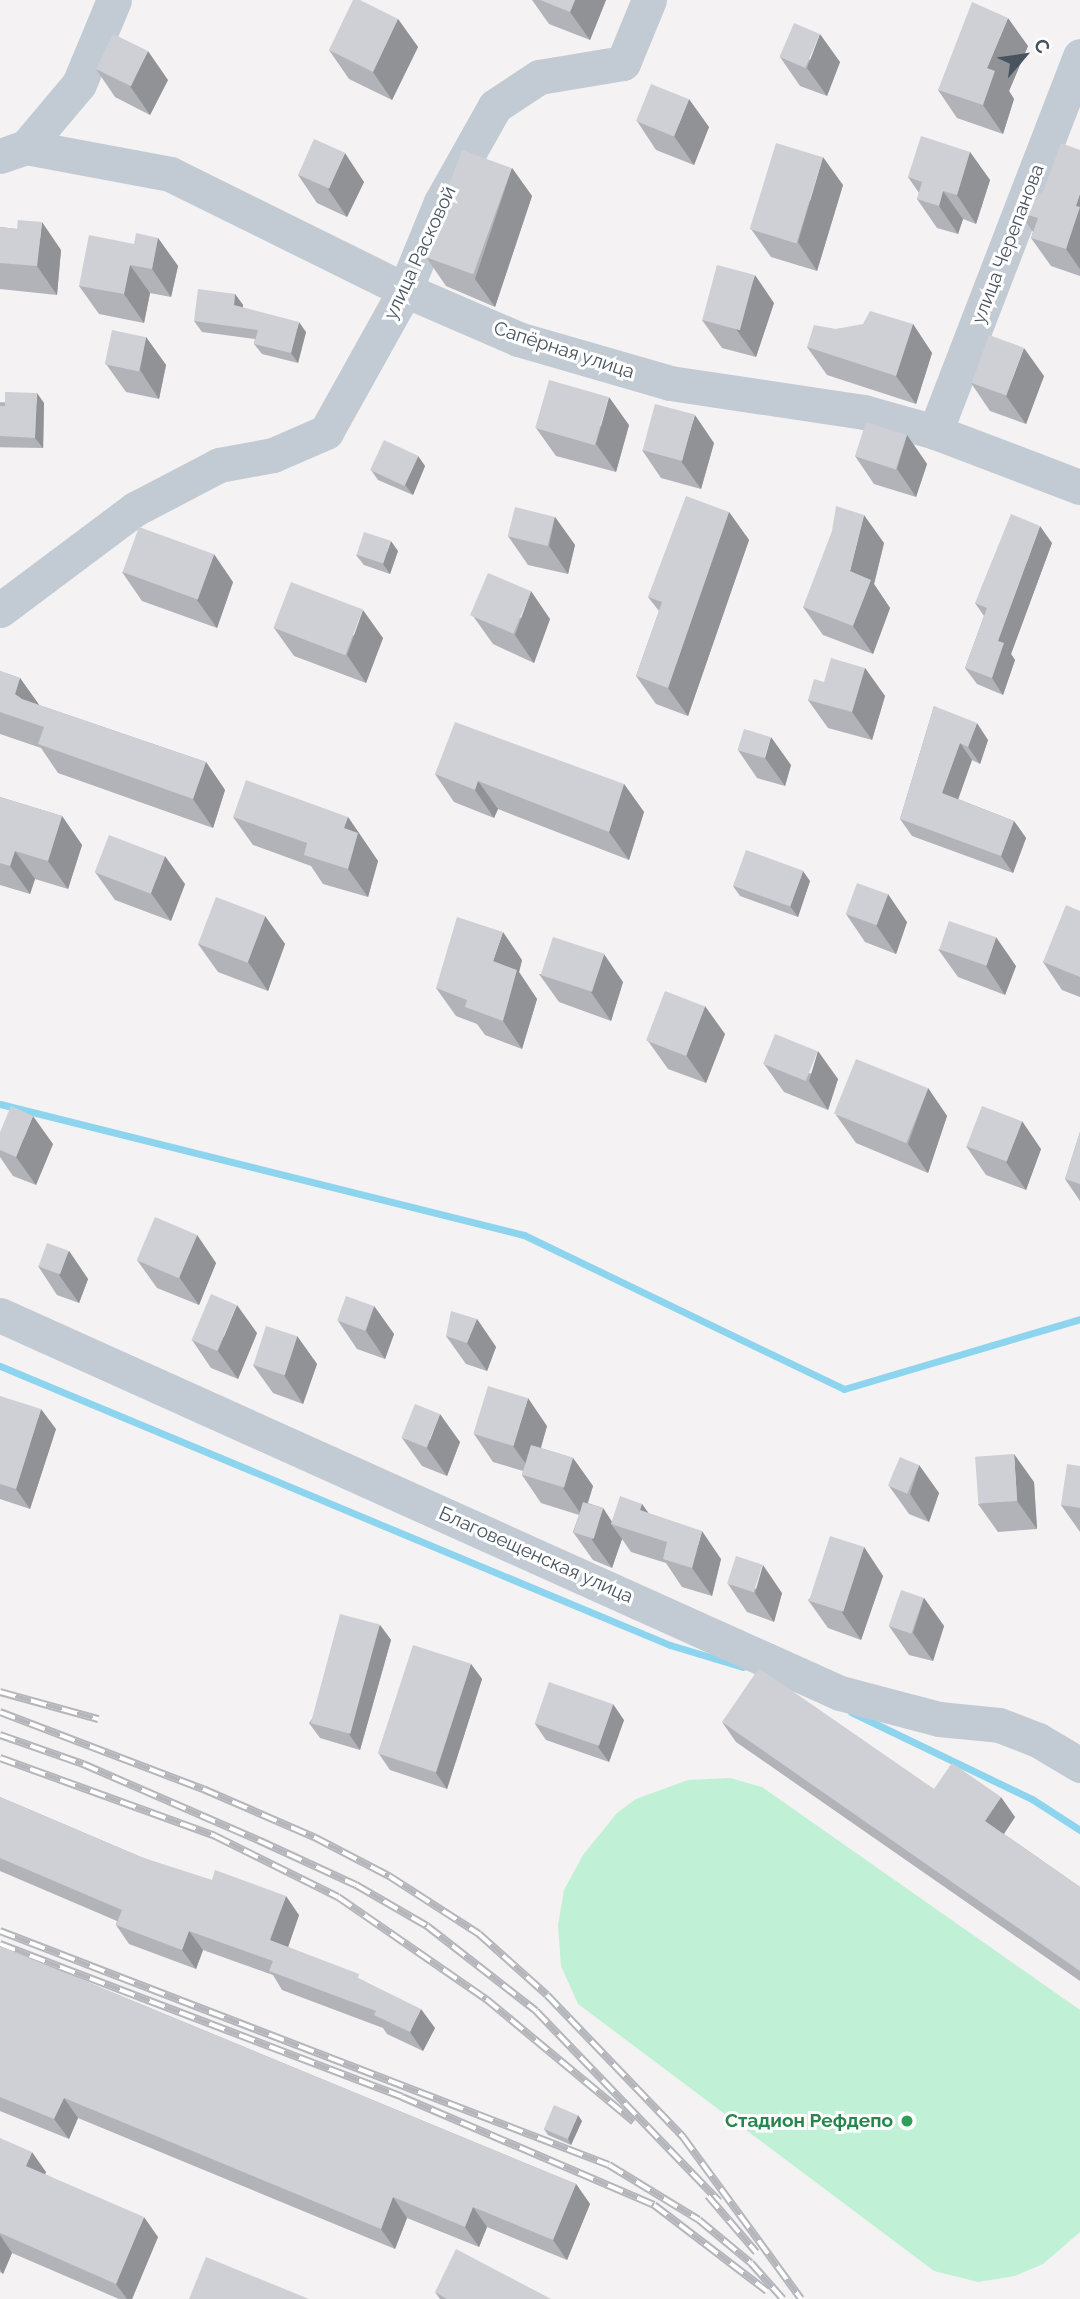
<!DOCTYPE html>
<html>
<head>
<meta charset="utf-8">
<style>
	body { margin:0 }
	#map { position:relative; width:1080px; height:2299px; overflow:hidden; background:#f4f2f2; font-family:Raleway,sans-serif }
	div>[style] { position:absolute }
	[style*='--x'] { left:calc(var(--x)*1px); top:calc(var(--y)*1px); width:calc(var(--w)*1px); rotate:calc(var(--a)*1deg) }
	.green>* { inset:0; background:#c0f1d6 }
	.stream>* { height:7px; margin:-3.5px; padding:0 3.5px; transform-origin:3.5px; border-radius:3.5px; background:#8dd4ef }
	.minor>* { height:35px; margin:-17.5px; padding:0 17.5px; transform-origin:17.5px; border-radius:17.5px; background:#c2cbd3 }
	.rail>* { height:8px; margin-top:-4px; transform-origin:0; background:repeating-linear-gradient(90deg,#fff 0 16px,#b4b6bc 0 32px); box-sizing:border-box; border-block:2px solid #b4b6bc }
	.wall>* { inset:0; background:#b1b3b8; transform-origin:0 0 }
	.shaded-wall>* { inset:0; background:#909296 }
	.building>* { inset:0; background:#ced0d6; transform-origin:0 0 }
	.dots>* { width:19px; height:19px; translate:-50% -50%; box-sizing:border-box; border:4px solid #fff; border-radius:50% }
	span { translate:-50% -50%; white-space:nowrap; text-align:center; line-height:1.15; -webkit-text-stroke:6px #fff; paint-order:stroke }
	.street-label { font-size:19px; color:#495360 }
	.leisure-label { font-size:19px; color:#27864d; font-weight:700 }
	.right { translate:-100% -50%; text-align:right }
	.north { position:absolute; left:989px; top:21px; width:70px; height:70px; -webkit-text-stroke:5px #fff; paint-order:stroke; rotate:61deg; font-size:19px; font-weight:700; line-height:28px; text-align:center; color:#495360 }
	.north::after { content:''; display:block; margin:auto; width:24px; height:32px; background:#495360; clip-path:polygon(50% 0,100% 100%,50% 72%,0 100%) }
</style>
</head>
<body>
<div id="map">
	<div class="green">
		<div style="clip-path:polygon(730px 1778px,762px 1787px,1080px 2010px,1080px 2232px,1043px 2264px,1015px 2276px,978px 2282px,934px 2271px,578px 2004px,561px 1966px,558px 1925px,564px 1890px,583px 1855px,617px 1813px,636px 1799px,688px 1780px)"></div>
	</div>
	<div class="stream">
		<div style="--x:0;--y:1104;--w:540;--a:14.04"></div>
		<div style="--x:524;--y:1235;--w:355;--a:25.7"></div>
		<div style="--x:844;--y:1389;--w:246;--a:-16.5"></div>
		<div style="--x:0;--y:1366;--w:726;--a:22.61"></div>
		<div style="--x:670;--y:1645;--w:76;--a:16.8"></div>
		<div style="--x:851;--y:1712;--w:201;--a:25.7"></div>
		<div style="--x:1032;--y:1799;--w:57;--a:32.9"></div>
	</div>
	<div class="minor">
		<div style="--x:26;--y:147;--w:82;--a:-49.9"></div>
		<div style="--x:79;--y:84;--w:91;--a:-67.4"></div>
		<div style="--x:0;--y:156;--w:28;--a:-19"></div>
		<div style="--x:26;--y:147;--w:147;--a:10.6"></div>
		<div style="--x:170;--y:174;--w:262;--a:26.3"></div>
		<div style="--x:405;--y:290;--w:123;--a:23.4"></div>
		<div style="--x:518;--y:339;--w:158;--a:16.1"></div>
		<div style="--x:670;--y:383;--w:196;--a:8.5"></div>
		<div style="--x:864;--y:412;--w:74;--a:15.7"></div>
		<div style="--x:935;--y:432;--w:155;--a:20.8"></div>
		<div style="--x:935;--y:432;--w:403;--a:-68.9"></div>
		<div style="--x:0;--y:610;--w:169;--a:-36.8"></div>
		<div style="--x:135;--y:509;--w:95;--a:-27.6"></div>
		<div style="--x:219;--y:465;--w:55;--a:-10.5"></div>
		<div style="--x:273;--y:455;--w:58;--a:-23.5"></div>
		<div style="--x:326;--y:432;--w:162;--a:-60.9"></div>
		<div style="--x:405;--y:290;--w:95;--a:-67.8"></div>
		<div style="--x:441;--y:202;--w:110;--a:-60.6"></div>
		<div style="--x:495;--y:106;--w:53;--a:-33.4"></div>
		<div style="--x:539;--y:77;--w:85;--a:-9.5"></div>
		<div style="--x:623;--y:63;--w:68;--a:-67.6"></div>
		<div style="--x:0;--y:1315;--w:921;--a:24.23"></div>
		<div style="--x:840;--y:1693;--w:102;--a:14.7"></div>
		<div style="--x:939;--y:1719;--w:60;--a:5.7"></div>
		<div style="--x:999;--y:1725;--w:42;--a:21"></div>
		<div style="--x:1038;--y:1740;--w:49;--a:30.8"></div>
	</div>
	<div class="rail">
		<div style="--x:0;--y:1692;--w:102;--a:15.4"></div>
		<div style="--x:0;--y:1712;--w:217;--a:20.8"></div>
		<div style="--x:203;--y:1789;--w:121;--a:23.4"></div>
		<div style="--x:314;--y:1837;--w:85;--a:27.5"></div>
		<div style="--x:389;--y:1876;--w:107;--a:32.8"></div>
		<div style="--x:479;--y:1934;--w:91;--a:41.9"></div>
		<div style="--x:547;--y:1995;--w:197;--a:46.2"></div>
		<div style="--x:683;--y:2137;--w:200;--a:53.9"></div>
		<div style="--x:0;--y:1735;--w:88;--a:19.3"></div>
		<div style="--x:83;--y:1764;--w:191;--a:23.5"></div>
		<div style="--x:258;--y:1840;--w:108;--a:24.7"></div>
		<div style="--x:356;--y:1885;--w:82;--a:30"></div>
		<div style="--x:427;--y:1926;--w:138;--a:37.9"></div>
		<div style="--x:536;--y:2011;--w:264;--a:46.1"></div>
		<div style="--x:0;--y:1758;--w:229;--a:19.9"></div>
		<div style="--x:215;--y:1836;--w:137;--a:26.4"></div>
		<div style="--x:338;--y:1897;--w:180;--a:34.6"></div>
		<div style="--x:486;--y:1999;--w:192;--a:39.7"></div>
		<div style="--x:0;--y:1931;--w:652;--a:21.02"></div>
		<div style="--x:609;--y:2165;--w:105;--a:31.4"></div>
		<div style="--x:699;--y:2220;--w:67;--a:39.6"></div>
		<div style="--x:751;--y:2263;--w:48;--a:48.4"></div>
		<div style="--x:0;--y:1944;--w:430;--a:20.8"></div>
		<div style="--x:402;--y:2097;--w:274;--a:23.2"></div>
		<div style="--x:654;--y:2205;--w:142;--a:37.3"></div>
		<div style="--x:708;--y:2196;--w:74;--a:49.4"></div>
	</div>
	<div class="wall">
		<div style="clip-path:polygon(532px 0,606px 0,590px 40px,549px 24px)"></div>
		<div style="clip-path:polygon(398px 19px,418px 47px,392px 100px,349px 79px,329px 50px)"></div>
		<div style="clip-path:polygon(1028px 46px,1009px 91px,1014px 99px,1003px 134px,957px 118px,938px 90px)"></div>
		<div style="clip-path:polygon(780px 57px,840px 62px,827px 96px,800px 86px)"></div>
		<div style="clip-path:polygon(96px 69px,168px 80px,150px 115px,115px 97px)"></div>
		<div style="clip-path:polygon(637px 121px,709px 127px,694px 165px,656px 150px)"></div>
		<div style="clip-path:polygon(1080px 150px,1080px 276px,1051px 266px,1031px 238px,1033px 232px,1019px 212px,1042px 195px)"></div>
		<div style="clip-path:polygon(970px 152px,990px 180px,976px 224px,963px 219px,958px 234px,937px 228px,917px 199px,919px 193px,908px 177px)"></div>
		<div style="clip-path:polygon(512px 168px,532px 196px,495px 307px,446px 286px,426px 257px)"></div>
		<div style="clip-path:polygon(298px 175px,364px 182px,347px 217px,317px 203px)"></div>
		<div style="clip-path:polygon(843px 185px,817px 271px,771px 257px,751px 229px)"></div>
		<div style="clip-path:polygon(0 227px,17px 229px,61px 250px,57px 295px,0 289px)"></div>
		<div style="clip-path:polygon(158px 238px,178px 266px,171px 297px,150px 293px,144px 323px,99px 314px,79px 286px,134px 244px)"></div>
		<div style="clip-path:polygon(235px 294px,243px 305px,243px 308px,306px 332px,298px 363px,262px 354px,254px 344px,255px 339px,202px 332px,194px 321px)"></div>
		<div style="clip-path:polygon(774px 303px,756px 357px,722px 348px,702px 320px)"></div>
		<div style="clip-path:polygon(913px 324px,932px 353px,916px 404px,827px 375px,807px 347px,836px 329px)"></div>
		<div style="clip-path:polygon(146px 337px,166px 365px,159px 399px,126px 392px,106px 364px)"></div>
		<div style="clip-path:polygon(1044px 376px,1026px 424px,990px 411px,971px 383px)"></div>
		<div style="left:44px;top:403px;width:45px;height:44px;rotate:91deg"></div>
		<div style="clip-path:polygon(629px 425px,616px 472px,556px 456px,536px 428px)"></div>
		<div style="clip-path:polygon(907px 435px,927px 464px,916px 497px,874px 484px,855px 456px)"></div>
		<div style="clip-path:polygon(714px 443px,701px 489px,661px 478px,642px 450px)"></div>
		<div style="clip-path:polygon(418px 456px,425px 466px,413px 495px,378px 480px,371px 470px)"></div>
		<div style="clip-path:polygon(729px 512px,749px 540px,688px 716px,656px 704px,636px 676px,659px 611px,648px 597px)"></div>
		<div style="clip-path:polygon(555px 517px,575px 545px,568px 574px,528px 565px,508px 536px)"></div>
		<div style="clip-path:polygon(884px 543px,874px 584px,890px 608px,873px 654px,823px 635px,803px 607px)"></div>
		<div style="clip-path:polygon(1052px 543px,1011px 654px,1015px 660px,1003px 695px,977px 684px,965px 668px,984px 616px,975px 603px)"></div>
		<div style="clip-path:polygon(398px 551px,390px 574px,364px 565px,356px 555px)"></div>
		<div style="clip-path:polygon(122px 572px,233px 582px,217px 628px,142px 601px)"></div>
		<div style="clip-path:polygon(473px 616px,550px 619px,534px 663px,493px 644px)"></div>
		<div style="clip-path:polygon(274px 628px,383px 638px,366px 683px,294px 656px)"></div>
		<div style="clip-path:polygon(865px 668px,885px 696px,872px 740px,828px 728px,808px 700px,824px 682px)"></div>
		<div style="clip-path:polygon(0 671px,20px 678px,39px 705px,206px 762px,225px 790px,213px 828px,58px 773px,41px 748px,0 734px)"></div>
		<div style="clip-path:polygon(934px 706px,988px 740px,980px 764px,972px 760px,958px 799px,1014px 821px,1026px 838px,1013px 873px,912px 836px,900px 819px)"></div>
		<div style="clip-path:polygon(738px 750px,791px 765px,785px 786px,757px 778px)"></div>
		<div style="clip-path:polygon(435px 774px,624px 784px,644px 812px,629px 860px,498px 809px,494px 818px,454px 802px)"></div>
		<div style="clip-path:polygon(0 797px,62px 816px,82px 845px,68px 889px,35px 879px,30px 894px,0 885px)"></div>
		<div style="clip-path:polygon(233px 817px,348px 817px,378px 861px,368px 897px,323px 884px,311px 866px,253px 845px)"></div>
		<div style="clip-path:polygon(95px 872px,185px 884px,171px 921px,115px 900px)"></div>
		<div style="clip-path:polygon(810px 881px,798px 917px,740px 896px,733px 886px)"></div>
		<div style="clip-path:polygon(1080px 911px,1080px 997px,1062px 990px,1043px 962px)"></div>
		<div style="clip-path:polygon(846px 914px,907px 922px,896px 954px,865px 942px)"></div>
		<div style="clip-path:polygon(265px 916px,285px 944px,268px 991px,218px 972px,198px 944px)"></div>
		<div style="clip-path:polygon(938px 949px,1016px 966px,1005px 995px,958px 977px)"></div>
		<div style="clip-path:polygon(522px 960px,519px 972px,537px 999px,522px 1049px,485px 1035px,477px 1024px,456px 1016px,436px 988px)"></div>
		<div style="clip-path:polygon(539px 974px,623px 982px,611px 1021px,559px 1002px)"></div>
		<div style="clip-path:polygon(725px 1034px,706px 1083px,668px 1069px,648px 1041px)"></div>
		<div style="clip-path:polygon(764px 1064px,838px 1079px,828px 1110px,784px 1092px)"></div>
		<div style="clip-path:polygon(928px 1088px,947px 1116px,928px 1173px,856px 1143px,836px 1115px)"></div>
		<div style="clip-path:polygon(0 1132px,53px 1144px,36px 1185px,13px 1176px,0 1157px)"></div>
		<div style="clip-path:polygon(1080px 1132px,1080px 1201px,1065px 1179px)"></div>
		<div style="clip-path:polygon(966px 1146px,1041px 1149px,1026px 1190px,986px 1175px)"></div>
		<div style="clip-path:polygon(197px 1235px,216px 1263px,199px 1305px,157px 1288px,137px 1260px)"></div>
		<div style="clip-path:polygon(69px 1251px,88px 1279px,79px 1303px,57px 1295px,38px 1266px)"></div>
		<div style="clip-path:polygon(374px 1306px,394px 1334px,385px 1359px,357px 1349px,338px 1321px)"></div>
		<div style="clip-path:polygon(477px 1319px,496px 1347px,487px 1371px,466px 1364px,446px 1336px)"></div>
		<div style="clip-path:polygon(257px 1333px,238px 1379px,211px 1368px,192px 1340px)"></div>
		<div style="clip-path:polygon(297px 1336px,317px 1364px,303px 1404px,273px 1393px,253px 1365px)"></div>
		<div style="clip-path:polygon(0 1396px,56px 1429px,30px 1509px,0 1499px)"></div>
		<div style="clip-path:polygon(547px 1426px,541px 1448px,573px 1458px,593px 1486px,588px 1503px,603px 1508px,612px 1522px,642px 1504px,649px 1514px,721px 1559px,712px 1596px,682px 1587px,666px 1563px,631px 1552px,622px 1539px,612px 1568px,593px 1560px,573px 1532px,579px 1515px,541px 1503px,522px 1475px,523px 1471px,493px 1462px,474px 1434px)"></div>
		<div style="clip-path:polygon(402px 1438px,460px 1442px,447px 1476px,422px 1466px)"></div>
		<div style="clip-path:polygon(919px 1465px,939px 1493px,929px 1522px,909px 1514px,889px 1486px)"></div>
		<div style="clip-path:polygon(1080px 1466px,1080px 1532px,1061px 1505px)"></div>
		<div style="clip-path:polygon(1034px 1482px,1037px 1529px,998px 1532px,978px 1504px)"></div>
		<div style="clip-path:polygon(864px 1547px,883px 1576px,861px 1640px,828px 1628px,808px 1600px)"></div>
		<div style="clip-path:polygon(728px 1584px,782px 1593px,774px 1622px,747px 1612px)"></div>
		<div style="clip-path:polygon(924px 1598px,944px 1626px,933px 1661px,909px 1655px,889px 1626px)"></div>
		<div style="clip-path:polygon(380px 1625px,391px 1640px,360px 1750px,320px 1738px,309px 1723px)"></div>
		<div style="clip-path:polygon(471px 1664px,482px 1679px,447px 1789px,390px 1770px,379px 1754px)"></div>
		<div style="clip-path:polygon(624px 1720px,609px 1762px,546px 1740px,535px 1724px)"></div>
		<div style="clip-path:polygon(722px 1722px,934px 1789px,1015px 1817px,1004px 1834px,1080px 1887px,1080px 1981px,736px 1742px)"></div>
		<div style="clip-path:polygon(0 1797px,141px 1857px,299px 1915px,288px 1947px,364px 1981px,435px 2028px,423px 2051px,387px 2034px,383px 2028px,282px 1990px,273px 1975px,203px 1950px,196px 1969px,129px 1944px,116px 1925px,117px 1921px,0 1871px)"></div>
		<div style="clip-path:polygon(0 1946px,576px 2184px,590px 2204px,567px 2260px,487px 2227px,479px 2247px,407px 2218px,395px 2249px,78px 2118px,69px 2139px,0 2111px)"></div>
		<div style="clip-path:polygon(582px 2121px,571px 2145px,548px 2135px,544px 2129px)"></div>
		<div style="clip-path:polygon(0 2138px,46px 2172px,45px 2174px,158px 2237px,132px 2299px,119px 2299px,12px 2253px,3px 2274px,0 2272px)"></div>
		<div style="clip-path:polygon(435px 2292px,551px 2299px,440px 2299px)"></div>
	</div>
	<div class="shaded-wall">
		<div style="clip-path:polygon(575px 0,606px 0,590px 40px,570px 12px)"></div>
		<div style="clip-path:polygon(1008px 18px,1028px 46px,1009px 91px,1014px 99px,1003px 134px,983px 105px,987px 68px)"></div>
		<div style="clip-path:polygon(398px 19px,418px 47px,392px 100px,373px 72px)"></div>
		<div style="clip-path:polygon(820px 34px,840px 62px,827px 96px,807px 68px)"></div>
		<div style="clip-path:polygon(148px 51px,168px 80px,150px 115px,130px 86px)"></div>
		<div style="clip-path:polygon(689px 99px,709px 127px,694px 165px,674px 136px)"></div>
		<div style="clip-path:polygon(970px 152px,990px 180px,976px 224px,957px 195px)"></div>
		<div style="clip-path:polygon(345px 153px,364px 182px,347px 217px,328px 189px)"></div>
		<div style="clip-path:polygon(823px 157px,843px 185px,817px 271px,798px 242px)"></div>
		<div style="clip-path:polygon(512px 168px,532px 196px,495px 307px,475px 279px)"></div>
		<div style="clip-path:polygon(943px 191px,963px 219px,958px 234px,939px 206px)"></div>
		<div style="clip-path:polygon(1080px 194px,1080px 269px,1066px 249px,1076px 206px)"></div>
		<div style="clip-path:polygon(42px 222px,61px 250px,57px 295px,37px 266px)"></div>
		<div style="clip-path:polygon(158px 238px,178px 266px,171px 297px,152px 269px)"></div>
		<div style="clip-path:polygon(130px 265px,150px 293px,144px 323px,124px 294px)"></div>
		<div style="clip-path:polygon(755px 275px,774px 303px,756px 357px,736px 329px)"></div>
		<div style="clip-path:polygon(235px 294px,243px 305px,242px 316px,234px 305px)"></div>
		<div style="clip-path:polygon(299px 322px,306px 332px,298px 363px,291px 353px)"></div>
		<div style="clip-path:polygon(913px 324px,932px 353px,916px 404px,896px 376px)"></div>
		<div style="clip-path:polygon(146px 337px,166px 365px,159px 399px,140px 370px)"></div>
		<div style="clip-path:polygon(1024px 348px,1044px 376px,1026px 424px,1006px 396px)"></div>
		<div style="clip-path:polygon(37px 393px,44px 403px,43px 448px,35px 438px)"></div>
		<div style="clip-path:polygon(609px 397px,629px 425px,616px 472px,596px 444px)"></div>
		<div style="clip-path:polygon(695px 415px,714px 443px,701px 489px,681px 461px)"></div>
		<div style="clip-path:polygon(907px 435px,927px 464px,916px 497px,897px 469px)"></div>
		<div style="clip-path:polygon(418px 456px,425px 466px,413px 495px,405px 485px)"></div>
		<div style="clip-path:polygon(729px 512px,749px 540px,688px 716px,668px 688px)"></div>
		<div style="clip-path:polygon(864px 515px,884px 543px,874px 584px,890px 608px,873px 654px,853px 626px,850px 571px)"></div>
		<div style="clip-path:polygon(555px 517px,575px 545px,568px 574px,549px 546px)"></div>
		<div style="clip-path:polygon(1040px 526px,1052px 543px,1011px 654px,1015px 660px,1003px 695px,992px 678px,998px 641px)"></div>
		<div style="clip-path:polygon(391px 541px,398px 551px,390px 574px,383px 564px)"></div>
		<div style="clip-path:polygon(214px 554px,233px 582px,217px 628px,197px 600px)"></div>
		<div style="clip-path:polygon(531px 591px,550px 619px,534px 663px,515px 635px)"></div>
		<div style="clip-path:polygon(363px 610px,383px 638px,366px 683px,347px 655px)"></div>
		<div style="clip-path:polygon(865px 668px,885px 696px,872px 740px,852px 712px)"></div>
		<div style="clip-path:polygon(20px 678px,40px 706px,35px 722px,15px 694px)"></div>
		<div style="clip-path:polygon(977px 723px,988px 740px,980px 764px,968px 747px)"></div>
		<div style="clip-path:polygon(771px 737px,791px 765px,785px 786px,765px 758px)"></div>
		<div style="clip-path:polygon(960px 743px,972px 760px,954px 811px,942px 793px)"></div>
		<div style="clip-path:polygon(206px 762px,225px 790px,213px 828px,193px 799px)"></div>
		<div style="clip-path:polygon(478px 781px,498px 809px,494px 818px,475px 790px)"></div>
		<div style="clip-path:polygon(624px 784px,644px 812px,629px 860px,609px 832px)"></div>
		<div style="clip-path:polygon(62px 816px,82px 845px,68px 889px,48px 861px)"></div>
		<div style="clip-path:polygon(348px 817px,378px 861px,368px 897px,348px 869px,344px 828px)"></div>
		<div style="clip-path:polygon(1014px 821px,1026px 838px,1013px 873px,1001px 856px)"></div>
		<div style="clip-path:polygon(15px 851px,35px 879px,30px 894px,10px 866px)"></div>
		<div style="clip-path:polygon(165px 856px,185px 884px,171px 921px,151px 893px)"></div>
		<div style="clip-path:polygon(803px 871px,810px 881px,798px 917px,790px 906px)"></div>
		<div style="clip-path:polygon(888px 894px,907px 922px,896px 954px,876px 925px)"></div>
		<div style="clip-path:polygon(265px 916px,285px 944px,268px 991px,248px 962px)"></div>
		<div style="clip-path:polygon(503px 932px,522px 960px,519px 972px,537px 999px,522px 1049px,503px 1021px,493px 961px)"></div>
		<div style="clip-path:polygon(996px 937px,1016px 966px,1005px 995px,986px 966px)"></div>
		<div style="clip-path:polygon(604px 954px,623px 982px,611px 1021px,591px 992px)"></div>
		<div style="clip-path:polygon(705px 1006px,725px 1034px,706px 1083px,686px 1055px)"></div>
		<div style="clip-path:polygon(818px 1051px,838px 1079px,828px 1110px,809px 1081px)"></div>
		<div style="clip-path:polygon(928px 1088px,947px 1116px,928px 1173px,908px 1144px)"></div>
		<div style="clip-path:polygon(33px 1116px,53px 1144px,36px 1185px,16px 1157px)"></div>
		<div style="clip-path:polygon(1022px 1121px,1041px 1149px,1026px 1190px,1006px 1162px)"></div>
		<div style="clip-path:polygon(197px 1235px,216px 1263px,199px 1305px,179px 1277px)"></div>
		<div style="clip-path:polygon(69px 1251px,88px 1279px,79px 1303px,59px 1275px)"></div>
		<div style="clip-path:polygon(237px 1305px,257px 1333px,238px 1379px,218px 1351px)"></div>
		<div style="clip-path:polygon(374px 1306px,394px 1334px,385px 1359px,366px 1331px)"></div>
		<div style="clip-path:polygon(477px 1319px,496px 1347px,487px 1371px,467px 1343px)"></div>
		<div style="clip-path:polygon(297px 1336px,317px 1364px,303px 1404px,284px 1375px)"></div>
		<div style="clip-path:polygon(528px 1398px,547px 1426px,533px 1474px,513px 1446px)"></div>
		<div style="clip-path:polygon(41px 1409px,56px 1429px,30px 1509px,16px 1489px)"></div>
		<div style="clip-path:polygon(440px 1414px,460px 1442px,447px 1476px,427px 1448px)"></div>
		<div style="clip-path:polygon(1014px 1454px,1034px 1482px,1037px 1529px,1017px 1501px)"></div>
		<div style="clip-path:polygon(573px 1458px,593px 1486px,583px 1517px,563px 1488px)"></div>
		<div style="clip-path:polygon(919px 1465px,939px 1493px,929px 1522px,910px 1494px)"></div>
		<div style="clip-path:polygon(642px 1504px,662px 1532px,640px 1510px)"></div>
		<div style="clip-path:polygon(603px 1508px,614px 1525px,611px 1524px,622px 1539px,612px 1568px,592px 1540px)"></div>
		<div style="clip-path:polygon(702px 1531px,721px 1559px,712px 1596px,692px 1568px)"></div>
		<div style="clip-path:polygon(864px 1547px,883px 1576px,861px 1640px,841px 1611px)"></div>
		<div style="clip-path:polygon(763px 1565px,782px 1593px,774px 1622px,755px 1593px)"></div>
		<div style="clip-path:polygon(924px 1598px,944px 1626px,933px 1661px,913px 1633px)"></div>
		<div style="clip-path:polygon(380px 1625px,391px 1640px,360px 1750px,349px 1734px)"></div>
		<div style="clip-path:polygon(471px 1664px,482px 1679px,447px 1789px,436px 1773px)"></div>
		<div style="clip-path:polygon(613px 1704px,624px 1720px,609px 1762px,598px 1747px)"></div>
		<div style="clip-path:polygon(1001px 1797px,1015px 1817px,999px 1841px,985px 1821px)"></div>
		<div style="clip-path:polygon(286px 1896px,299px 1915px,284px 1959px,270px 1940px)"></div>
		<div style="clip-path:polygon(189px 1931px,203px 1950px,196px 1969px,182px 1950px)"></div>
		<div style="clip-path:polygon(421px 2009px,435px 2028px,423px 2051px,410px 2032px)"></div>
		<div style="clip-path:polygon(64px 2098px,78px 2118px,69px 2139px,54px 2119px)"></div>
		<div style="clip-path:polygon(578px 2115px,582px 2121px,571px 2145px,568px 2139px)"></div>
		<div style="clip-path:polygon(32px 2152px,46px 2172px,40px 2186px,26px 2166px)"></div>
		<div style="clip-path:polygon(576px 2184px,590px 2204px,567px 2260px,553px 2240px)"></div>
		<div style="clip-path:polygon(393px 2197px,407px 2218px,395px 2249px,381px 2229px)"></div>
		<div style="clip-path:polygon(473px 2207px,487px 2227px,479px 2247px,465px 2227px)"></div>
		<div style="clip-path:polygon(144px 2217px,158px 2237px,132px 2299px,127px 2299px,116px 2284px)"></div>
		<div style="clip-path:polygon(0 2235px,12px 2253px,3px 2274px,0 2269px)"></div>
	</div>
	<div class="building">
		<div style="clip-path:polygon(353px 0,360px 0,398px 19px,373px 72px,329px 50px)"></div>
		<div style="clip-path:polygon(540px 0,575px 0,570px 12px)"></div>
		<div style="clip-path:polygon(972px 2px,1008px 18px,987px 68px,995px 71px,983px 105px,938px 90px)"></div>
		<div style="left:794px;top:23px;width:28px;height:37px;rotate:23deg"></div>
		<div style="left:113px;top:34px;width:39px;height:39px;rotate:26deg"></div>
		<div style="left:651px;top:84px;width:41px;height:40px;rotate:22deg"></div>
		<div style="clip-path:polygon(921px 136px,970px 152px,957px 195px,943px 191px,939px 206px,917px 199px,922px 182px,908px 177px)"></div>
		<div style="left:314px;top:139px;width:34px;height:39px;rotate:24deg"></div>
		<div style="left:776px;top:143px;width:49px;height:90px;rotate:17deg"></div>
		<div style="clip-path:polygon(1061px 143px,1080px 150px,1080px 194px,1076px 206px,1080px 207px,1066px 249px,1031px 238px,1038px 218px,1019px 212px,1026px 190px,1042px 195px)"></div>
		<div style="left:462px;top:150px;width:53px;height:113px;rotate:20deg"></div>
		<div style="clip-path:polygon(18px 220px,42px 222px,37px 266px,0 263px,0 227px,17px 229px)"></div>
		<div style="clip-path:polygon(136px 233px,158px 238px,152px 269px,130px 265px,124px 294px,79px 286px,89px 235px,134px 244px)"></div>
		<div style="left:717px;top:265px;width:39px;height:57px;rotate:15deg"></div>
		<div style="clip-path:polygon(198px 289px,235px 294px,234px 305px,299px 322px,291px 353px,254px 344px,258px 330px,194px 321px)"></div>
		<div style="clip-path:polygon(870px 311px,913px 324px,896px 376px,807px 347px,814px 325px,836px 329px,863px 324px)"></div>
		<div style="left:112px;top:330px;width:35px;height:35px;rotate:12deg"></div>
		<div style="left:989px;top:335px;width:37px;height:51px;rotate:20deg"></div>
		<div style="left:549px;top:380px;width:62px;height:50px;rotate:16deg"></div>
		<div style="clip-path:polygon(5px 392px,37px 393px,35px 438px,0 436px,0 406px,5px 406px)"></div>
		<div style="left:655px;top:404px;width:41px;height:48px;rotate:15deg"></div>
		<div style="left:866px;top:422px;width:43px;height:36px;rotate:18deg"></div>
		<div style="left:384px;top:440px;width:38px;height:33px;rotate:25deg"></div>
		<div style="clip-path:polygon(686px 496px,729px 512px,668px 688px,636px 676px,662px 602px,648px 597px)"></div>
		<div style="clip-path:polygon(836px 506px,864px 515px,850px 571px,871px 580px,853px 626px,803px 607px,832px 531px)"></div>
		<div style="left:515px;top:507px;width:41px;height:30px;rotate:14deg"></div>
		<div style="clip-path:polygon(1011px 514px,1040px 526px,998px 641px,1004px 643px,992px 678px,965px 668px,987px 608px,975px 603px)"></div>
		<div style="left:139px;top:527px;width:80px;height:48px;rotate:20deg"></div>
		<div style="left:364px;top:532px;width:28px;height:24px;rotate:18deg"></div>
		<div style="left:488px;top:573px;width:47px;height:46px;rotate:23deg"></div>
		<div style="left:291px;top:582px;width:77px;height:49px;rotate:21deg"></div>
		<div style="clip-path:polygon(831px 658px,865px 668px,852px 712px,808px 700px,814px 679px,824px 682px)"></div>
		<div style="clip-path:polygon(0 671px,20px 678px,15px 694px,22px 699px,206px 762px,193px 799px,38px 744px,44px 727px,0 712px)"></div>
		<div style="clip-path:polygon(934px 706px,977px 723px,968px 747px,960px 743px,942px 793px,1014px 821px,1001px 856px,900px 819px)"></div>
		<div style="clip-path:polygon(455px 722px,624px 784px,609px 832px,478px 781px,475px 790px,435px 774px)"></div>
		<div style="left:744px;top:729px;width:28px;height:22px;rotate:17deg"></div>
		<div style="clip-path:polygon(246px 780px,348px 817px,344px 828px,358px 833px,348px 869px,304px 855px,307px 843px,233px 817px)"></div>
		<div style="clip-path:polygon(0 797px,62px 816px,48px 861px,15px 851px,10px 866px,0 863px)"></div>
		<div style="left:109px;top:835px;width:60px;height:40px;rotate:21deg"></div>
		<div style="left:746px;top:850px;width:61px;height:38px;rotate:20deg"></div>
		<div style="left:857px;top:883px;width:33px;height:33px;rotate:20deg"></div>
		<div style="left:216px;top:897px;width:53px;height:50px;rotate:21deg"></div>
		<div style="clip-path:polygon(1066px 905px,1080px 911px,1080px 977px,1043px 962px)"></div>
		<div style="clip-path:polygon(457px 917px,503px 932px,493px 961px,517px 970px,503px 1021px,465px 1007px,467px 1000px,436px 988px)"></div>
		<div style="left:949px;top:921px;width:50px;height:30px;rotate:19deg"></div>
		<div style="left:553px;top:937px;width:54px;height:40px;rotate:18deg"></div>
		<div style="left:665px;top:991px;width:43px;height:53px;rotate:21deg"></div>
		<div style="left:775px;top:1034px;width:46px;height:32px;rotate:22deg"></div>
		<div style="left:856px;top:1059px;width:78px;height:59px;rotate:22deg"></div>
		<div style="clip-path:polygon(11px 1106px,33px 1116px,16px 1157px,0 1150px,0 1132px)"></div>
		<div style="left:982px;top:1106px;width:43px;height:43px;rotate:21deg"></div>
		<div style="clip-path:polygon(1080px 1132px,1080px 1184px,1065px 1179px)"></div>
		<div style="left:155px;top:1217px;width:46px;height:47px;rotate:23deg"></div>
		<div style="left:47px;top:1243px;width:23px;height:25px;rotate:20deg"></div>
		<div style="left:211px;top:1294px;width:28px;height:50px;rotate:23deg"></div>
		<div style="left:346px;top:1296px;width:30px;height:26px;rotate:20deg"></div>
		<div style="clip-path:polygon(451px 1311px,477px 1319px,467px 1343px,446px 1336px)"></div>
		<div style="left:266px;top:1326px;width:33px;height:41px;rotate:18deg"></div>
		<div style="left:488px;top:1386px;width:42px;height:50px;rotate:17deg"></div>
		<div style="clip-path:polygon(0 1396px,41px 1409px,16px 1489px,0 1484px)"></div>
		<div style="left:415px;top:1404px;width:27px;height:36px;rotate:22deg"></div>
		<div style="left:531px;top:1445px;width:44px;height:31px;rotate:17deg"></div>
		<div style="left:1014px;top:1454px;width:47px;height:39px;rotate:86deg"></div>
		<div style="left:900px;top:1457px;width:21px;height:31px;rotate:23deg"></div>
		<div style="clip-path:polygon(1067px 1464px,1080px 1466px,1080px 1508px,1061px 1505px)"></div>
		<div style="clip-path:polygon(620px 1496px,642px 1504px,640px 1510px,702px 1531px,692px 1568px,663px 1559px,667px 1542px,611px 1524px)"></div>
		<div style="left:583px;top:1502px;width:21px;height:32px;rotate:17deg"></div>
		<div style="left:830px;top:1536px;width:36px;height:68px;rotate:18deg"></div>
		<div style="left:736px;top:1556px;width:28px;height:29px;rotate:18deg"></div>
		<div style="left:901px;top:1590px;width:24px;height:38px;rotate:19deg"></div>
		<div style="left:340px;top:1614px;width:41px;height:113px;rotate:15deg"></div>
		<div style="left:413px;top:1645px;width:61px;height:114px;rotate:18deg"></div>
		<div style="clip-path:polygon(759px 1668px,934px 1789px,952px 1763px,1001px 1797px,985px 1821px,1080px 1887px,1080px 1971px,722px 1722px)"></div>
		<div style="left:549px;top:1682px;width:68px;height:44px;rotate:19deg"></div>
		<div style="clip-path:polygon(0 1797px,141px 1857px,212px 1880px,215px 1870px,286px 1896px,270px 1940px,359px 1974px,358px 1978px,421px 2009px,410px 2032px,374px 2015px,376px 2011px,269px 1971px,273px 1961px,189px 1931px,182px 1950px,116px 1925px,122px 1910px,0 1858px)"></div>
		<div style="clip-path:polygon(0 1946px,576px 2184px,553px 2240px,473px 2207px,465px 2227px,393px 2197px,381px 2229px,64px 2098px,54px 2119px,0 2097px)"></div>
		<div style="left:554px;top:2105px;width:26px;height:26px;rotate:23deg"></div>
		<div style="clip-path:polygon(0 2138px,32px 2152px,26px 2166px,144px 2217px,116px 2284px,0 2233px)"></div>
		<div style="clip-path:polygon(456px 2249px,551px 2299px,447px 2299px,435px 2292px)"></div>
		<div style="clip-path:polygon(206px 2257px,309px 2299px,189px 2299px)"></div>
	</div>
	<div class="dots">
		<div style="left:907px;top:2121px;background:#2e9e5b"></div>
	</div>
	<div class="street-label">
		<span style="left:1008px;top:244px;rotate:-69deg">улица Черепанова</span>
		<span style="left:420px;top:253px;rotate:-65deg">улица Расковой</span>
		<span style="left:564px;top:350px;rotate:18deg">Сапёрная улица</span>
		<span style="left:536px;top:1555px;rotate:24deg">Благовещенская улица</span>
	</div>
	<div class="leisure-label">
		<span class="right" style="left:893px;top:2121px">Стадион Рефдепо</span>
	</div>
	<div class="north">С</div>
</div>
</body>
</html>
